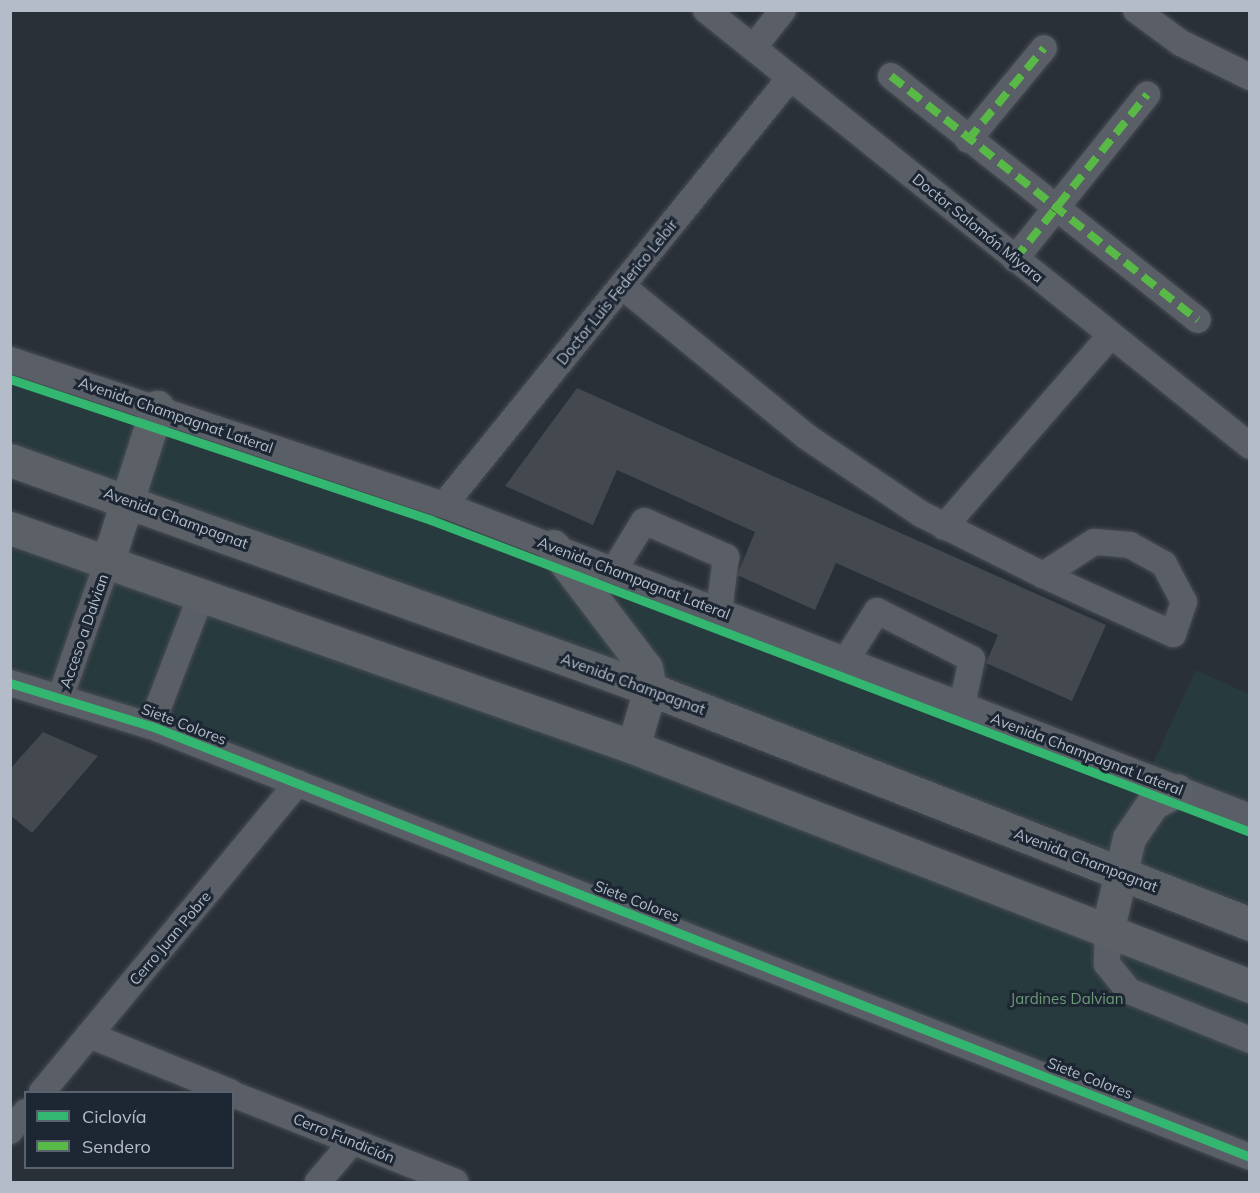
<!DOCTYPE html>
<html>
<head>
<meta charset="utf-8">
<style>
	body { margin:0 }
	#map { position:relative; width:1260px; height:1193px; overflow:hidden; background:#2a3038; font-family:Mulish,sans-serif }
	div>[style] { position:absolute }
	[style*='--x'] { left:calc(var(--x)*1px); top:calc(var(--y)*1px); width:calc(var(--w)*1px); rotate:calc(var(--a)*1deg) }
	.green>* { inset:0; background:#273a3e }
	.building>* { inset:0; background:#444950 }
	.roads { filter:drop-shadow(0 0 2px #484c53) drop-shadow(0 0 2px #484c53) }
	.minor>* { height:26px; margin:-13px; padding:0 13px; transform-origin:13px; border-radius:13px; background:#5a5e66 }
	.major>* { height:33px; margin:-16.5px; padding:0 16.5px; transform-origin:16.5px; border-radius:16.5px; background:#5c6168 }
	.quiet>* { height:8px; margin-top:-4px; transform-origin:0; background:repeating-linear-gradient(90deg,#58b947 0 15px,transparent 0 23px) }
	.cycleway>* { height:9px; margin:-4.5px; padding:0 4.5px; transform-origin:4.5px; border-radius:4.5px; background:#33b770 }
	span { translate:-50% -50%; white-space:nowrap; text-align:center; line-height:1.15; -webkit-text-stroke:6px #1d2633; paint-order:stroke }
	.street-label { font-size:15px; color:#b4bcc9 }
	.park-label { font-size:15px; color:#6b9a76 }
	.frame { position:absolute; inset:0; border:12px solid #b4bcc9; pointer-events:none }
	.legend { position:absolute; left:24px; top:1091px; width:210px; height:78px; box-sizing:border-box; background:#1d2633; border:2px solid #59626f; margin:0; padding:8px 10px; list-style:none; font-size:18px; color:#b4bcc9 }
	.legend li { display:flex; align-items:center; gap:12px; height:30px }
	.legend b { width:30px; border:2px solid #59626f }
</style>
</head>
<body>
<div id="map">
	<div class="green">
		<div style="clip-path:polygon(11px 371px,541px 550px,1143px 785px,1196px 670px,1249px 694px,1249px 909px,11px 451px)"></div>
		<div style="clip-path:polygon(10px 528px,1249px 986px,1249px 1157px,11px 683px)"></div>
	</div>
	<div class="building">
		<div style="clip-path:polygon(577px 388px,1106px 625px,1072px 701px,986px 663px,998px 635px,836px 563px,815px 610px,737px 575px,755px 532px,617px 470px,593px 525px,505px 486px)"></div>
		<div style="clip-path:polygon(43px 732px,98px 756px,32px 833px,10px 815px,10px 769px)"></div>
	</div>
	<div class="roads">
		<div class="minor">
			<div style="--x:706;--y:10;--w:697;--a:38.71"></div>
			<div style="--x:1136;--y:10;--w:56;--a:36.3"></div>
			<div style="--x:1181;--y:43;--w:77;--a:26.2"></div>
			<div style="--x:753;--y:48;--w:48;--a:-51.7"></div>
			<div style="--x:891;--y:76;--w:392;--a:38.5"></div>
			<div style="--x:968;--y:140;--w:119;--a:-50.4"></div>
			<div style="--x:1015;--y:259;--w:211;--a:-51.2"></div>
			<div style="--x:622;--y:286;--w:239;--a:39.2"></div>
			<div style="--x:807;--y:437;--w:138;--a:34"></div>
			<div style="--x:921;--y:514;--w:136;--a:26.6"></div>
			<div style="--x:1043;--y:575;--w:143;--a:24.4"></div>
			<div style="--x:1173;--y:634;--w:34;--a:-71"></div>
			<div style="--x:1184;--y:602;--w:43;--a:-117.8"></div>
			<div style="--x:1164;--y:564;--w:39;--a:-151"></div>
			<div style="--x:1130;--y:545;--w:36;--a:-175"></div>
			<div style="--x:1094;--y:542;--w:61;--a:147.1"></div>
			<div style="--x:10;--y:360;--w:458;--a:18.5"></div>
			<div style="--x:444;--y:505;--w:864;--a:21.16"></div>
			<div style="--x:444;--y:505;--w:550;--a:-50.98"></div>
			<div style="--x:944;--y:527;--w:254;--a:-49"></div>
			<div style="--x:614;--y:570;--w:57;--a:-58.5"></div>
			<div style="--x:644;--y:521;--w:90;--a:23.7"></div>
			<div style="--x:726;--y:557;--w:54;--a:97.4"></div>
			<div style="--x:846;--y:660;--w:58;--a:-57.7"></div>
			<div style="--x:877;--y:611;--w:106;--a:26.8"></div>
			<div style="--x:972;--y:659;--w:47;--a:102.3"></div>
			<div style="--x:10;--y:683;--w:147;--a:17"></div>
			<div style="--x:151;--y:726;--w:1180;--a:21.41"></div>
			<div style="--x:60;--y:698;--w:142;--a:-70.7"></div>
			<div style="--x:151;--y:726;--w:139;--a:-69"></div>
			<div style="--x:1108;--y:928;--w:36;--a:92"></div>
			<div style="--x:1107;--y:964;--w:35;--a:51"></div>
			<div style="--x:1129;--y:991;--w:131;--a:22"></div>
			<div style="--x:89;--y:1035;--w:152;--a:22"></div>
			<div style="--x:42;--y:1092;--w:401;--a:-50.4"></div>
			<div style="--x:232;--y:1094;--w:240;--a:21.5"></div>
			<div style="--x:10;--y:1131;--w:25;--a:-50"></div>
			<div style="--x:318;--y:1182;--w:52;--a:-49.6"></div>
		</div>
		<div class="major">
			<div style="--x:10;--y:460;--w:680;--a:19.69"></div>
			<div style="--x:650;--y:689;--w:644;--a:21.39"></div>
			<div style="--x:10;--y:528;--w:660;--a:19.37"></div>
			<div style="--x:633;--y:747;--w:662;--a:21.17"></div>
			<div style="--x:553;--y:546;--w:153;--a:52.7"></div>
			<div style="--x:646;--y:668;--w:21;--a:79"></div>
			<div style="--x:650;--y:689;--w:60;--a:106.3"></div>
			<div style="--x:107;--y:564;--w:165;--a:-72.3"></div>
			<div style="--x:1108;--y:928;--w:92;--a:-76.9"></div>
			<div style="--x:1129;--y:838;--w:42;--a:-55.6"></div>
			<div style="--x:1153;--y:803;--w:27;--a:-28"></div>
		</div>
	</div>
	<div class="quiet">
		<div style="--x:891;--y:76;--w:392;--a:38.5"></div>
		<div style="--x:968;--y:140;--w:119;--a:-50.4"></div>
		<div style="--x:1015;--y:259;--w:211;--a:-51.2"></div>
	</div>
	<div class="cycleway">
		<div style="--x:10;--y:379;--w:444;--a:18.5"></div>
		<div style="--x:431;--y:520;--w:876;--a:20.85"></div>
		<div style="--x:10;--y:683;--w:147;--a:17"></div>
		<div style="--x:151;--y:726;--w:1180;--a:21.41"></div>
	</div>
	<div class="street-label">
		<span style="left:978px;top:228px;rotate:39deg">Doctor Salomón Miyara</span>
		<span style="left:617px;top:292px;rotate:-51deg">Doctor Luis Federico Leloir</span>
		<span style="left:176px;top:415px;rotate:19deg">Avenida Champagnat Lateral</span>
		<span style="left:176px;top:518px;rotate:20deg">Avenida Champagnat</span>
		<span style="left:634px;top:578px;rotate:21deg">Avenida Champagnat Lateral</span>
		<span style="left:84px;top:631px;rotate:-71deg">Acceso a Dalvian</span>
		<span style="left:633px;top:684px;rotate:20deg">Avenida Champagnat</span>
		<span style="left:184px;top:724px;rotate:21deg">Siete Colores</span>
		<span style="left:1087px;top:754px;rotate:21deg">Avenida Champagnat Lateral</span>
		<span style="left:1086px;top:860px;rotate:21deg">Avenida Champagnat</span>
		<span style="left:637px;top:901px;rotate:21deg">Siete Colores</span>
		<span style="left:170px;top:938px;rotate:-50deg">Cerro Juan Pobre</span>
		<span style="left:1090px;top:1078px;rotate:21deg">Siete Colores</span>
		<span style="left:344px;top:1138px;rotate:22deg">Cerro Fundición</span>
	</div>
	<div class="park-label">
		<span style="left:1067px;top:999px">Jardines Dalvian</span>
	</div>
	<div class="frame"></div>
	<ul class="legend">
	<li><b style="height:8px;background:#33b770"></b>Ciclovía</li>
	<li><b style="height:8px;background:#58b947"></b>Sendero</li>
	</ul>
</div>
</body>
</html>
